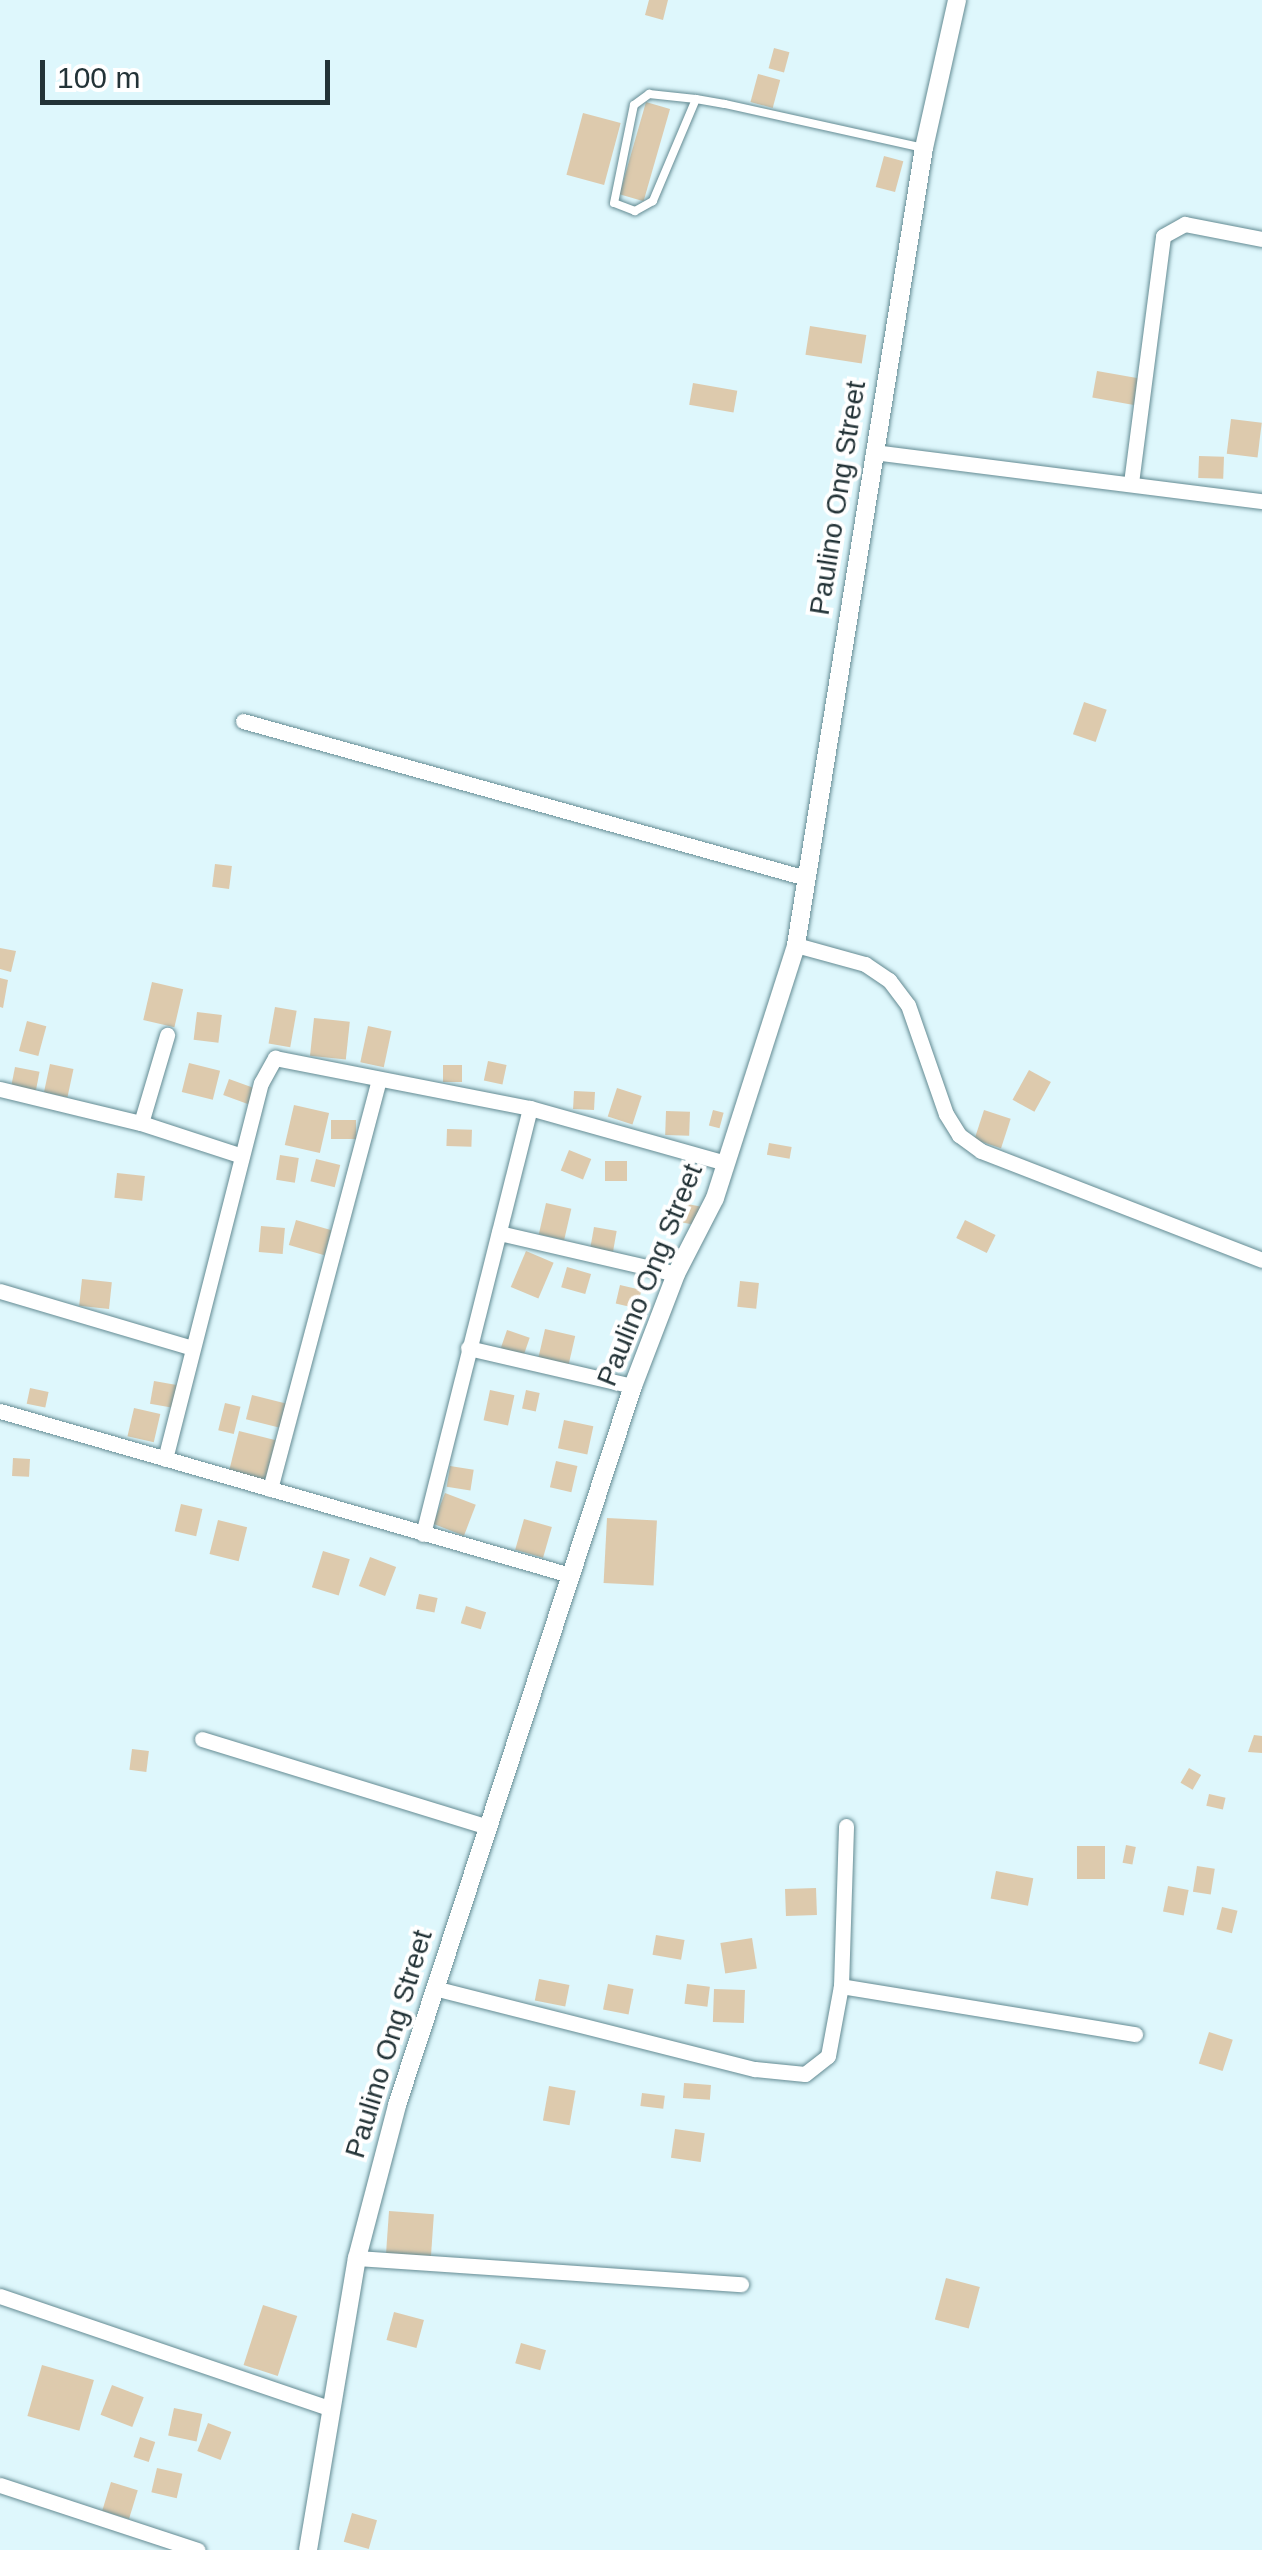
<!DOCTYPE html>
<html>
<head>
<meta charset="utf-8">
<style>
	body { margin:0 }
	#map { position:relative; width:1262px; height:2550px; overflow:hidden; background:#def7fc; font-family:Helvetica,sans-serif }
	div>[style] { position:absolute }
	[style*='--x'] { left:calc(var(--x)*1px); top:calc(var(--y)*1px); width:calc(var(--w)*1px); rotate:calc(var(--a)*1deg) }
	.building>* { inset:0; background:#ddcaad; transform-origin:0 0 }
	.roads { filter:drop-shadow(0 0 2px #648b93) drop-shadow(0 0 2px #648b93) }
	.service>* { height:8px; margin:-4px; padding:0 4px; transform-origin:4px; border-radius:4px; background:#fff }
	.minor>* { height:15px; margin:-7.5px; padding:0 7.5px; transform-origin:7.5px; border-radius:7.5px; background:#fff }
	.tertiary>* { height:18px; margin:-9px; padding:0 9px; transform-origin:9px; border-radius:9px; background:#fff }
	span { translate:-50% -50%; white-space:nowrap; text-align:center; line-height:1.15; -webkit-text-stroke:8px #fff; paint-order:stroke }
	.street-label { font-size:28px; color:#233337 }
	.scale { position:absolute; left:40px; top:60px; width:290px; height:45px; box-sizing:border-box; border:5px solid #233337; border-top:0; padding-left:12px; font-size:30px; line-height:35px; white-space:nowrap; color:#233337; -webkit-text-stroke:8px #fff; paint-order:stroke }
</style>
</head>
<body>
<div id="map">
	<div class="building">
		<div style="clip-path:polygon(649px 0,668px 0,663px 20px,645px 15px)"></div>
		<div style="left:774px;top:48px;width:16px;height:21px;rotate:15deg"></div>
		<div style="left:758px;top:74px;width:23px;height:29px;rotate:15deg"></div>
		<div style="left:646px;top:102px;width:25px;height:96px;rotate:16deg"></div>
		<div style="left:583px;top:113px;width:39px;height:64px;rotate:15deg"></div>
		<div style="left:884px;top:156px;width:20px;height:32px;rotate:15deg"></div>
		<div style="left:810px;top:326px;width:57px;height:29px;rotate:9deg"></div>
		<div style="left:1097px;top:371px;width:42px;height:27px;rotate:10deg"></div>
		<div style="left:693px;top:383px;width:45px;height:22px;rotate:10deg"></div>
		<div style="left:1231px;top:419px;width:31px;height:35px;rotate:7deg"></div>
		<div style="left:1199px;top:456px;width:25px;height:22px;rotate:2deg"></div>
		<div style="left:1084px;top:702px;width:24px;height:34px;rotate:19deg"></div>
		<div style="left:215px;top:864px;width:17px;height:23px;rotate:7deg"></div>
		<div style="clip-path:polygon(0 948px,16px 951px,11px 972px,0 969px)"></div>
		<div style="clip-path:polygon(0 978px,8px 980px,3px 1008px,0 1007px)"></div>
		<div style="left:152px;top:982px;width:32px;height:39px;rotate:13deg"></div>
		<div style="left:275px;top:1007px;width:22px;height:37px;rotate:10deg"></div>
		<div style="left:197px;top:1012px;width:25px;height:28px;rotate:7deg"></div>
		<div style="left:314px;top:1018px;width:36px;height:38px;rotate:6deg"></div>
		<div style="left:27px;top:1021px;width:20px;height:31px;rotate:15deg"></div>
		<div style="left:368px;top:1026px;width:24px;height:37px;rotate:12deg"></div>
		<div style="left:488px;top:1061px;width:19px;height:20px;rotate:12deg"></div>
		<div style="left:189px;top:1063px;width:32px;height:30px;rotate:14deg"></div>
		<div style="left:50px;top:1064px;width:24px;height:29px;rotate:12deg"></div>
		<div style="left:462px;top:1065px;width:17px;height:19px;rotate:90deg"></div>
		<div style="left:15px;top:1067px;width:25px;height:23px;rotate:11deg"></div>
		<div style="left:1029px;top:1070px;width:25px;height:34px;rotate:29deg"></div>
		<div style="left:229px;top:1079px;width:29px;height:17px;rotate:20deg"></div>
		<div style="left:617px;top:1088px;width:26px;height:30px;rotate:18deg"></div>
		<div style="left:574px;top:1091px;width:21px;height:18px;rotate:3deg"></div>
		<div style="left:294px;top:1105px;width:36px;height:41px;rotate:13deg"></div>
		<div style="left:713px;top:1110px;width:11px;height:16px;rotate:15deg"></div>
		<div style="left:984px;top:1110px;width:28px;height:31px;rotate:18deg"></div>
		<div style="left:666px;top:1111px;width:24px;height:24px;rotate:2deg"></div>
		<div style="left:331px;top:1120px;width:25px;height:19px"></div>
		<div style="left:447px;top:1129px;width:25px;height:17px;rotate:2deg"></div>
		<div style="left:769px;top:1143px;width:23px;height:12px;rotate:10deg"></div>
		<div style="left:569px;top:1150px;width:24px;height:22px;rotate:22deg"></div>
		<div style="left:280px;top:1155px;width:19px;height:25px;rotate:9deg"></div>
		<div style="left:316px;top:1159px;width:25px;height:23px;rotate:14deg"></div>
		<div style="left:605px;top:1161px;width:22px;height:20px"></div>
		<div style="left:117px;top:1173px;width:28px;height:25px;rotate:6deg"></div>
		<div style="left:677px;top:1202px;width:25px;height:19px;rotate:11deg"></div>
		<div style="left:546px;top:1203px;width:26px;height:32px;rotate:13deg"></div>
		<div style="left:296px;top:1220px;width:37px;height:26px;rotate:16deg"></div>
		<div style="left:965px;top:1220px;width:34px;height:20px;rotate:26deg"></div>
		<div style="left:261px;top:1226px;width:24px;height:26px;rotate:5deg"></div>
		<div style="left:594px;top:1227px;width:23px;height:21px;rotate:10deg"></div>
		<div style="left:526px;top:1251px;width:30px;height:39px;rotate:23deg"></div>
		<div style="left:567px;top:1267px;width:25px;height:21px;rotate:16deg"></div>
		<div style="left:82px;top:1279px;width:30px;height:27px;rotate:6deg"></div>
		<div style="left:740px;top:1281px;width:19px;height:26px;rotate:6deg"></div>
		<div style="left:620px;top:1285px;width:22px;height:19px;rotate:13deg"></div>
		<div style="left:545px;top:1329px;width:31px;height:32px;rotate:13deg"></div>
		<div style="left:507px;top:1330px;width:24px;height:19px;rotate:19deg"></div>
		<div style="left:154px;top:1381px;width:23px;height:23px;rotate:10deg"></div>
		<div style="left:30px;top:1388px;width:19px;height:16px;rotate:12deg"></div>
		<div style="left:490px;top:1390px;width:25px;height:31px;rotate:12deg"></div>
		<div style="left:526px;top:1390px;width:14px;height:19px;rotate:12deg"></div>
		<div style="left:252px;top:1395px;width:37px;height:25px;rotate:14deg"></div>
		<div style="left:225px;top:1403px;width:16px;height:28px;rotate:14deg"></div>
		<div style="left:134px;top:1408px;width:27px;height:29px;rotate:13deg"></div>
		<div style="left:564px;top:1420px;width:30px;height:29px;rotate:12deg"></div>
		<div style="left:239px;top:1431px;width:40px;height:45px;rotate:14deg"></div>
		<div style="left:13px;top:1458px;width:17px;height:18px;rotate:3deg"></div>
		<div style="left:556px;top:1461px;width:22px;height:27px;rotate:13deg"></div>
		<div style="left:450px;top:1466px;width:24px;height:21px;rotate:9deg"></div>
		<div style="left:445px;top:1493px;width:33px;height:33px;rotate:21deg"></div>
		<div style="left:181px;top:1504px;width:22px;height:28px;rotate:13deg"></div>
		<div style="left:607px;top:1518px;width:50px;height:65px;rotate:3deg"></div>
		<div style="left:524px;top:1519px;width:29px;height:32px;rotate:16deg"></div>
		<div style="left:218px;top:1520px;width:30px;height:35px;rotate:14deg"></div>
		<div style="left:323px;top:1551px;width:28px;height:38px;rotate:17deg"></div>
		<div style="left:370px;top:1557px;width:28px;height:31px;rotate:21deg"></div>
		<div style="left:419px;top:1594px;width:19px;height:15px;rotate:12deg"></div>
		<div style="left:466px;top:1606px;width:21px;height:18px;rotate:17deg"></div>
		<div style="clip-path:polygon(1254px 1735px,1262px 1736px,1262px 1753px,1248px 1752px)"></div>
		<div style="left:132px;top:1749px;width:17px;height:21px;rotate:7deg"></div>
		<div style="left:1189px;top:1768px;width:14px;height:17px;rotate:30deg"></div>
		<div style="left:1209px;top:1794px;width:17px;height:12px;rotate:13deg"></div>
		<div style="left:1126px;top:1845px;width:10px;height:18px;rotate:11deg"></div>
		<div style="left:1077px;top:1846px;width:28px;height:33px"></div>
		<div style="left:1197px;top:1866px;width:18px;height:26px;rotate:9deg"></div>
		<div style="left:996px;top:1871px;width:38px;height:28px;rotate:11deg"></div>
		<div style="left:1168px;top:1886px;width:21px;height:26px;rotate:11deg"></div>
		<div style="left:816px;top:1888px;width:27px;height:31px;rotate:88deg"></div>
		<div style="left:1222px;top:1907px;width:16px;height:23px;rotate:14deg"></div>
		<div style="left:656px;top:1935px;width:29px;height:20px;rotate:10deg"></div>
		<div style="left:752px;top:1938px;width:31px;height:32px;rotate:81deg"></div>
		<div style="left:539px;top:1979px;width:31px;height:22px;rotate:11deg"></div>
		<div style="left:608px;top:1984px;width:26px;height:26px;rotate:11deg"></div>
		<div style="left:687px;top:1984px;width:23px;height:20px;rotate:7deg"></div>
		<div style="left:714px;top:1989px;width:31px;height:33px;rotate:2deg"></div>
		<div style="left:1209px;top:2032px;width:25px;height:33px;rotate:18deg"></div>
		<div style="left:684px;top:2083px;width:27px;height:15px;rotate:4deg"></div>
		<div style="left:549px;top:2086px;width:27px;height:35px;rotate:10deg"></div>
		<div style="left:642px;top:2093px;width:23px;height:13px;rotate:7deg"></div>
		<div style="left:675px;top:2129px;width:30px;height:29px;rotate:8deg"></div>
		<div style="left:389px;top:2211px;width:45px;height:51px;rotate:4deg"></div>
		<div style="left:946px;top:2278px;width:35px;height:43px;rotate:15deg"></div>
		<div style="left:263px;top:2305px;width:36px;height:63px;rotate:18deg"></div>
		<div style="left:394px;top:2312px;width:31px;height:29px;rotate:15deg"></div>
		<div style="left:521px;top:2343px;width:26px;height:21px;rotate:16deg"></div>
		<div style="left:42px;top:2365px;width:54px;height:53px;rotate:16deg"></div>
		<div style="left:112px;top:2385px;width:34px;height:32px;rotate:21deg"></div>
		<div style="left:174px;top:2408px;width:29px;height:28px;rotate:12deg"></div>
		<div style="left:208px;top:2423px;width:25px;height:30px;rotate:21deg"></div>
		<div style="left:140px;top:2437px;width:16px;height:21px;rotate:18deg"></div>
		<div style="left:157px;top:2468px;width:26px;height:25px;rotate:13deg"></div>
		<div style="left:111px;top:2482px;width:28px;height:30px;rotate:17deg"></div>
		<div style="left:352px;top:2513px;width:26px;height:30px;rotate:16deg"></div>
	</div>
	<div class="roads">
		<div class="service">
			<div style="--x:696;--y:99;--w:111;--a:112.9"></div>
			<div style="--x:653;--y:201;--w:21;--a:151"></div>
			<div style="--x:635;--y:211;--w:22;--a:-159"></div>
			<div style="--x:614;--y:203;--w:100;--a:-78.5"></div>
			<div style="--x:634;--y:105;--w:19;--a:-36"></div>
			<div style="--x:649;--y:94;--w:47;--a:6.1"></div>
			<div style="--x:696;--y:99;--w:29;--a:10"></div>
			<div style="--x:725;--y:104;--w:204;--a:12.5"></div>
		</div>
		<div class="minor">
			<div style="--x:873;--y:452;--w:392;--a:7.2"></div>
			<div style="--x:1131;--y:483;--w:249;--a:-82.6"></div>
			<div style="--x:1163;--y:236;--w:25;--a:-29"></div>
			<div style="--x:1185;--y:224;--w:78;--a:11"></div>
			<div style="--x:243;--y:721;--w:584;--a:15.58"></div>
			<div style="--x:796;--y:945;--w:72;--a:15.4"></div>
			<div style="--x:865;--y:964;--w:29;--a:34"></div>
			<div style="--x:889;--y:980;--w:31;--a:53"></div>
			<div style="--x:908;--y:1005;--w:115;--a:70.8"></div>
			<div style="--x:946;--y:1114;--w:25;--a:58"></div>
			<div style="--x:959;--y:1135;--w:27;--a:36"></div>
			<div style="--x:981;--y:1151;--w:301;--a:21.2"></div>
			<div style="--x:0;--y:1089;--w:145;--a:13.6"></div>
			<div style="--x:141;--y:1123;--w:106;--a:18.1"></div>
			<div style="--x:141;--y:1123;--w:92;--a:-73.5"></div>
			<div style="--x:499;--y:1233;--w:182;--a:13"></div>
			<div style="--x:0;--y:1291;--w:200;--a:16.5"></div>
			<div style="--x:468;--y:1348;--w:169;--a:13"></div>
			<div style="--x:0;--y:1411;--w:593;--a:16.05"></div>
			<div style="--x:165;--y:1459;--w:388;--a:-75.7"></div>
			<div style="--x:261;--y:1083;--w:29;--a:-61"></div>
			<div style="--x:275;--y:1058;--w:260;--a:11.1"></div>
			<div style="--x:530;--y:1108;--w:204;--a:15.7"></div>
			<div style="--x:270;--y:1489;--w:424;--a:-75.1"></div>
			<div style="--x:423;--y:1534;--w:439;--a:-75.9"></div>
			<div style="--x:202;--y:1739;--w:296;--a:17.1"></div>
			<div style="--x:841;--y:1986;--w:298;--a:9.3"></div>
			<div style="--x:434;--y:1988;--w:331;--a:14.2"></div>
			<div style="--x:755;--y:2069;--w:50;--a:5.7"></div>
			<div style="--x:805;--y:2074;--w:29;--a:-38"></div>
			<div style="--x:828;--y:2056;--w:71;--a:-79.5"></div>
			<div style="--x:841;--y:1986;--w:160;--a:-88.2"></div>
			<div style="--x:357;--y:2258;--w:385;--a:3.9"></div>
			<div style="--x:0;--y:2296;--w:348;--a:18.8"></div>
			<div style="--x:0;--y:2485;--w:208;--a:18.2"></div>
		</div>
		<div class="tertiary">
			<div style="--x:308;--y:2550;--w:296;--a:-80.5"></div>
			<div style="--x:357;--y:2258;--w:158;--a:-75.3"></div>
			<div style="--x:397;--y:2105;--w:757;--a:-71.83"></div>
			<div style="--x:633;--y:1386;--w:120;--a:-69"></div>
			<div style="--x:676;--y:1274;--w:85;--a:-62.8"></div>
			<div style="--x:715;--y:1198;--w:266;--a:-72.2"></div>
			<div style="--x:796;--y:945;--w:807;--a:-80.88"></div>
			<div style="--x:924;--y:148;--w:152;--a:-77.4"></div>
		</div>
	</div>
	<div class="street-label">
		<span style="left:838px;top:498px;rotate:-81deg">Paulino Ong Street</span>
		<span style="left:650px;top:1275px;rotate:-68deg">Paulino Ong Street</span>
		<span style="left:389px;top:2044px;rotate:-73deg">Paulino Ong Street</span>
	</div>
	<div class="scale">100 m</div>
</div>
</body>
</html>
